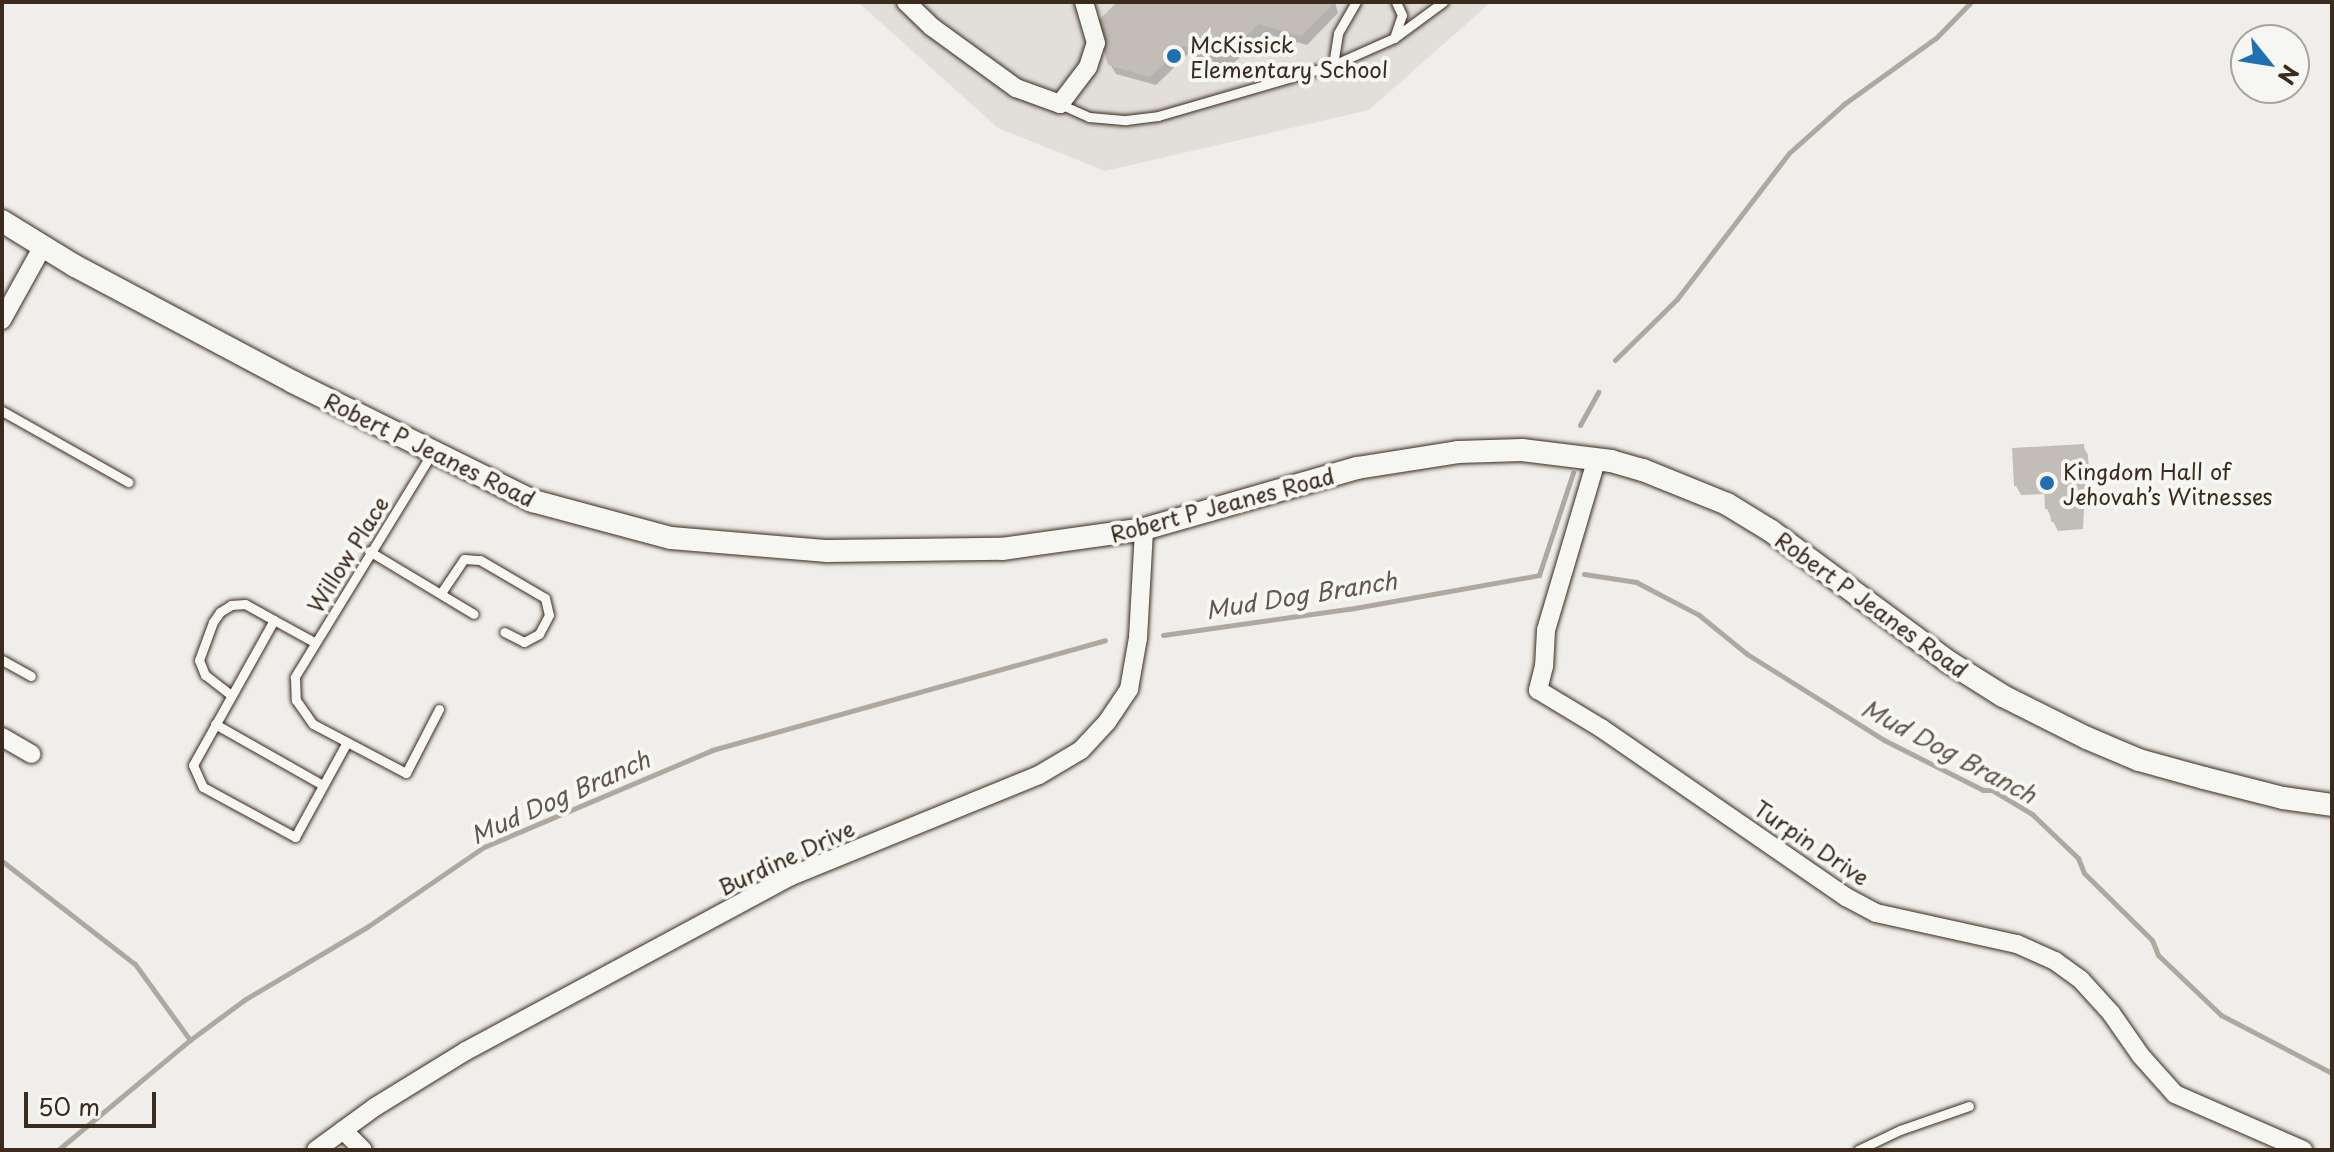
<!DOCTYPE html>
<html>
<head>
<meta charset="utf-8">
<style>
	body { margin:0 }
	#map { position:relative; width:2334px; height:1152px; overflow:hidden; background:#efeeea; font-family:"Playpen Sans",sans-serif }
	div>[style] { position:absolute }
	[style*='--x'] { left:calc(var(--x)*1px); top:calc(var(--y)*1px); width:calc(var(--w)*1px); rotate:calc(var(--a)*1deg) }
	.built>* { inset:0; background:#e2dfdb }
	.shadow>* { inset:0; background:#0003 }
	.stream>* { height:5px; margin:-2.5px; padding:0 2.5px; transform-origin:2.5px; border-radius:2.5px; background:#afa8a1 }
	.building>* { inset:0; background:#c2bdb7 }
	.roads { filter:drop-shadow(0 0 2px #3b2a1e) drop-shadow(0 0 2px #3b2a1e) }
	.service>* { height:9px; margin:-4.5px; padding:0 4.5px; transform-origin:4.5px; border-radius:4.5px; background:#f6f6f2 }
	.minor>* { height:18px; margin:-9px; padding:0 9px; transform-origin:9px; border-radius:9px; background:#f6f6f2 }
	.tertiary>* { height:22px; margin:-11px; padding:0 11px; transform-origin:11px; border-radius:11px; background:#f6f6f2 }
	.dots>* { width:22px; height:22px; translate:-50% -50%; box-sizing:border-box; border:4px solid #f6f6f2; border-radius:50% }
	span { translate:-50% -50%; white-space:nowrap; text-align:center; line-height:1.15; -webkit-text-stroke:8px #f6f6f2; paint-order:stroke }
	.poi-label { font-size:22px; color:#3b2a1e }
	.left { translate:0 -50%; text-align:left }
	.street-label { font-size:22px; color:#3b2a1e }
	.water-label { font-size:24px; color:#64564c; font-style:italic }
	.frame { position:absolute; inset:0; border:4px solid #3b2a1e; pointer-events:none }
	.north { position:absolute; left:2230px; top:24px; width:80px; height:80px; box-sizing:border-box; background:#f6f6f2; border:2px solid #aba49d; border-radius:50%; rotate:120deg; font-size:22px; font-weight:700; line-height:32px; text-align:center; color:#3b2a1e }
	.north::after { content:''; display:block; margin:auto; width:28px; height:36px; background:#1f6fb2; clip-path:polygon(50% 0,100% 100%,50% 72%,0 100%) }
	.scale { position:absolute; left:24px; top:1092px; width:132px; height:36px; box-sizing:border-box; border:4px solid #3b2a1e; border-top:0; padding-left:10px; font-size:24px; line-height:28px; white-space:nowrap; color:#3b2a1e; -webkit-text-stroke:6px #f6f6f2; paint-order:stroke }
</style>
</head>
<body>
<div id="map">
	<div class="built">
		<div style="clip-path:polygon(858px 2px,1491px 2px,1369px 110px,1105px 171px,998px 128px)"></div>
	</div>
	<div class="shadow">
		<div style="clip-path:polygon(1120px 2px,1335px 2px,1338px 13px,1307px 45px,1264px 33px,1230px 67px,1188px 54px,1156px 85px,1116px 74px,1110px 64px)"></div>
		<div style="clip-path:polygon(2083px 446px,2088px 455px,2090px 489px,2085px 489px,2083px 529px,2058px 531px,2047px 509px,2046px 494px,2021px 495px,2016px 486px)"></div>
	</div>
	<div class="stream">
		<div style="--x:1615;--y:360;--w:87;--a:-44.5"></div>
		<div style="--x:1677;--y:299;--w:184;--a:-52.5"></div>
		<div style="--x:1789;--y:153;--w:74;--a:-41.7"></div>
		<div style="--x:1844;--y:104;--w:113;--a:-35.7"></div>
		<div style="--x:1936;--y:38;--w:50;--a:-45.8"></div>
		<div style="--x:1580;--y:425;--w:38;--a:-61"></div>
		<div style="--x:1584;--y:574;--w:53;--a:8.7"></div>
		<div style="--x:1636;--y:582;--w:71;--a:27.6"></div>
		<div style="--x:1699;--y:615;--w:62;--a:39.1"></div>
		<div style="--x:1747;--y:654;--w:162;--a:32.1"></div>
		<div style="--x:1884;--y:740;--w:111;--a:26.8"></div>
		<div style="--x:1983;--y:790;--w:9;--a:0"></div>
		<div style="--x:1992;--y:790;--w:47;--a:31"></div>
		<div style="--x:2032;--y:814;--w:64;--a:43.7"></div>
		<div style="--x:2078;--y:858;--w:16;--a:68"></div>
		<div style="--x:2084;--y:873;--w:95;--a:44.6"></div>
		<div style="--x:2152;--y:940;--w:16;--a:68"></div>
		<div style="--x:2158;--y:955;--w:87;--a:43.6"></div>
		<div style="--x:2221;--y:1015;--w:125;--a:27.6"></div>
		<div style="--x:1163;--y:635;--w:188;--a:-8"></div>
		<div style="--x:1349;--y:609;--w:193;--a:-10.1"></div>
		<div style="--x:1539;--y:575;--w:108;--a:-71.6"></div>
		<div style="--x:2;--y:861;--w:168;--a:37.8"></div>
		<div style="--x:135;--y:964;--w:94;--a:54.1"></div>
		<div style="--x:58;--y:1150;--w:172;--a:-39.8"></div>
		<div style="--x:190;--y:1040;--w:67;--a:-36.5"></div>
		<div style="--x:244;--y:1000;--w:143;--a:-30.7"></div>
		<div style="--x:367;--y:927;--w:142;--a:-34.4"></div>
		<div style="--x:484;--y:847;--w:248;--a:-23"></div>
		<div style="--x:712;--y:750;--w:408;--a:-15.6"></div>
	</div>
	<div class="building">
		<div style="clip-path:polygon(1117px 2px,1335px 2px,1301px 36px,1258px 24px,1225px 58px,1183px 46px,1150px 77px,1108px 65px,1096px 23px)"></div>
		<div style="clip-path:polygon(2084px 444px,2086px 480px,2081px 480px,2079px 520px,2051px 522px,2050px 509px,2045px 509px,2044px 485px,2014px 486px,2012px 448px)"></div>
	</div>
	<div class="roads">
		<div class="service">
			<div style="--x:1394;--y:38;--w:61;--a:-36.3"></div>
			<div style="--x:1333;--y:65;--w:32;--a:-81"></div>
			<div style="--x:1338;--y:33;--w:36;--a:-60"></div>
			<div style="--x:1060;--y:104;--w:32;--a:24"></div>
			<div style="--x:1089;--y:117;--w:37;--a:5"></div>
			<div style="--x:1126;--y:120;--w:32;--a:-7"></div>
			<div style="--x:1158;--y:116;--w:182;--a:-16.2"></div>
			<div style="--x:1333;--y:65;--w:67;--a:-23.9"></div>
			<div style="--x:1394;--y:38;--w:24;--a:-71"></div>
			<div style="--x:1402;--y:15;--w:14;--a:-115"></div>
			<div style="--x:2;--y:411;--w:145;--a:29.4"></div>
			<div style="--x:432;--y:453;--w:263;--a:121.5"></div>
			<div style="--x:295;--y:677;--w:23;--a:88"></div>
			<div style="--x:296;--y:700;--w:29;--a:55"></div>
			<div style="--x:313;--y:724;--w:105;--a:27.8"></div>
			<div style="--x:406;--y:773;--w:72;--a:-62.7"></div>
			<div style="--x:369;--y:551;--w:122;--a:31"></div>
			<div style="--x:441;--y:593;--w:41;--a:-55.9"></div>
			<div style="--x:464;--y:559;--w:16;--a:4"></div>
			<div style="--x:480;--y:560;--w:75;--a:30.3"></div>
			<div style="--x:545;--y:598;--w:17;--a:77"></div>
			<div style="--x:549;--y:615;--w:21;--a:118"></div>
			<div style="--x:539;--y:634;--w:17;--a:152"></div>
			<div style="--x:524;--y:642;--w:22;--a:-153"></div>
			<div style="--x:314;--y:642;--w:46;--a:-151.2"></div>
			<div style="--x:274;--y:620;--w:166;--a:119.2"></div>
			<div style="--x:193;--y:765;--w:24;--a:66"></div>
			<div style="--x:203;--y:787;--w:105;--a:28.5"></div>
			<div style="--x:295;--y:837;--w:108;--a:-61.3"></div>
			<div style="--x:2;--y:660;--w:33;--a:29"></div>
			<div style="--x:231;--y:695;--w:33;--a:-142"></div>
			<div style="--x:205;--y:675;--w:16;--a:-112"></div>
			<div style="--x:199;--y:660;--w:40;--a:-69.8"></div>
			<div style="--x:213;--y:622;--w:12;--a:-55"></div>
			<div style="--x:220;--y:612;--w:13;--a:-32"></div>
			<div style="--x:231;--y:605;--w:14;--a:-4"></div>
			<div style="--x:245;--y:604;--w:33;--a:29"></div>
			<div style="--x:215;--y:724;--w:124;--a:29.5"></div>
			<div style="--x:1858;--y:1150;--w:47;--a:-25.5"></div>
			<div style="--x:1900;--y:1130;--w:73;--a:-19.2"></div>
		</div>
		<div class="minor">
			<div style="--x:906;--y:2;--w:36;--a:44"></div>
			<div style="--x:932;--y:27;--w:104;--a:36"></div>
			<div style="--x:1016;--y:88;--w:47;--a:20"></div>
			<div style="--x:1060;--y:104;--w:46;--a:-52.9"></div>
			<div style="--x:1088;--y:67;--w:25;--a:-72"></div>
			<div style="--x:1096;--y:43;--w:43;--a:-106.3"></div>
			<div style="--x:2;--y:320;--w:85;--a:-61"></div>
			<div style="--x:1597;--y:458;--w:179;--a:106.5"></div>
			<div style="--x:1546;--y:630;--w:36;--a:93"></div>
			<div style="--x:1544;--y:666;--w:25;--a:104"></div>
			<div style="--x:1538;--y:690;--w:74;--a:31.1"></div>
			<div style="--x:1601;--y:728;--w:298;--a:34.6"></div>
			<div style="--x:1846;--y:897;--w:34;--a:28"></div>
			<div style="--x:1876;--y:913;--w:144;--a:12.4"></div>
			<div style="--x:2017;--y:944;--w:42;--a:24.1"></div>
			<div style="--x:2055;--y:961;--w:32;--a:36"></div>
			<div style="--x:2081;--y:980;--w:45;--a:47.7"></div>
			<div style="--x:2111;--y:1013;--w:52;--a:55.1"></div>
			<div style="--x:2141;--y:1056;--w:51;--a:48.2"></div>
			<div style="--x:2175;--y:1094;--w:140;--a:23.6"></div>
			<div style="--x:2;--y:737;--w:34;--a:30"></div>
			<div style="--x:343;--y:1130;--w:28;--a:45"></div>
			<div style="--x:316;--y:1150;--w:73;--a:-36.1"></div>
			<div style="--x:375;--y:1107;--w:107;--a:-31.6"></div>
			<div style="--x:466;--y:1051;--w:367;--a:-28.3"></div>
			<div style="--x:789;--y:877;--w:270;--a:-22.2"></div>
			<div style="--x:1039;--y:775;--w:49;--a:-30.8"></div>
			<div style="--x:1081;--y:750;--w:38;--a:-47"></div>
			<div style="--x:1107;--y:722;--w:40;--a:-56"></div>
			<div style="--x:1129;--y:689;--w:52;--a:-80"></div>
			<div style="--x:1138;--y:638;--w:109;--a:-86.8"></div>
		</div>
		<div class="tertiary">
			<div style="--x:2;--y:221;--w:86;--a:31.7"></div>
			<div style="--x:75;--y:266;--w:247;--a:28"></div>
			<div style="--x:293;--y:382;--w:268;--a:26.4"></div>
			<div style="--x:533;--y:501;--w:143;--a:15"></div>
			<div style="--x:671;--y:538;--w:157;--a:4.8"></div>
			<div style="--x:827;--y:551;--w:175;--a:-0.7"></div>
			<div style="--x:1002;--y:549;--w:143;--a:-8"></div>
			<div style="--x:1144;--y:529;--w:222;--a:-16"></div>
			<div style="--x:1357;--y:468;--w:102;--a:-9"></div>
			<div style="--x:1458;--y:452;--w:64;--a:-1.8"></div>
			<div style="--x:1522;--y:450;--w:90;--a:7"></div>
			<div style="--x:1611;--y:461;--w:33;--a:16"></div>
			<div style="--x:1643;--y:470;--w:91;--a:22"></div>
			<div style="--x:1727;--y:504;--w:52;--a:31.5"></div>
			<div style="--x:1771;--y:531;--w:221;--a:36.4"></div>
			<div style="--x:1949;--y:662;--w:64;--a:32.2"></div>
			<div style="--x:2003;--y:696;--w:94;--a:26.6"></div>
			<div style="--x:2087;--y:738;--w:56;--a:22.9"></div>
			<div style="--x:2139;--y:760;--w:67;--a:15.5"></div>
			<div style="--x:2204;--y:778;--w:81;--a:14.2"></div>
			<div style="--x:2283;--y:798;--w:49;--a:8.1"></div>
		</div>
	</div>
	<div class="dots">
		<div style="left:1174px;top:56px;background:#1f6fb2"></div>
		<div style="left:2047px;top:483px;background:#1f6fb2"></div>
	</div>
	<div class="poi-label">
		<span class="left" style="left:1190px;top:56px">McKissick<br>Elementary School</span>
		<span class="left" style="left:2063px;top:483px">Kingdom Hall of<br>Jehovah’s Witnesses</span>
	</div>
	<div class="street-label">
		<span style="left:430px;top:449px;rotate:26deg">Robert P Jeanes Road</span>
		<span style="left:1222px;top:504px;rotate:-15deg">Robert P Jeanes Road</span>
		<span style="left:347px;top:554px;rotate:-58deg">Willow Place</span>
		<span style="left:1872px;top:604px;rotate:36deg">Robert P Jeanes Road</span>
		<span style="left:1812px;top:842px;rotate:34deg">Turpin Drive</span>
		<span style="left:786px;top:857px;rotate:-25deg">Burdine Drive</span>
	</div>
	<div class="water-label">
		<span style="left:1301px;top:595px;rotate:-9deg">Mud Dog Branch</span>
		<span style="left:1949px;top:751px;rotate:28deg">Mud Dog Branch</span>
		<span style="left:560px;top:797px;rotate:-24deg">Mud Dog Branch</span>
	</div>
	<div class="frame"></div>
	<div class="north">N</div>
	<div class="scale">50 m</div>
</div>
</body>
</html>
